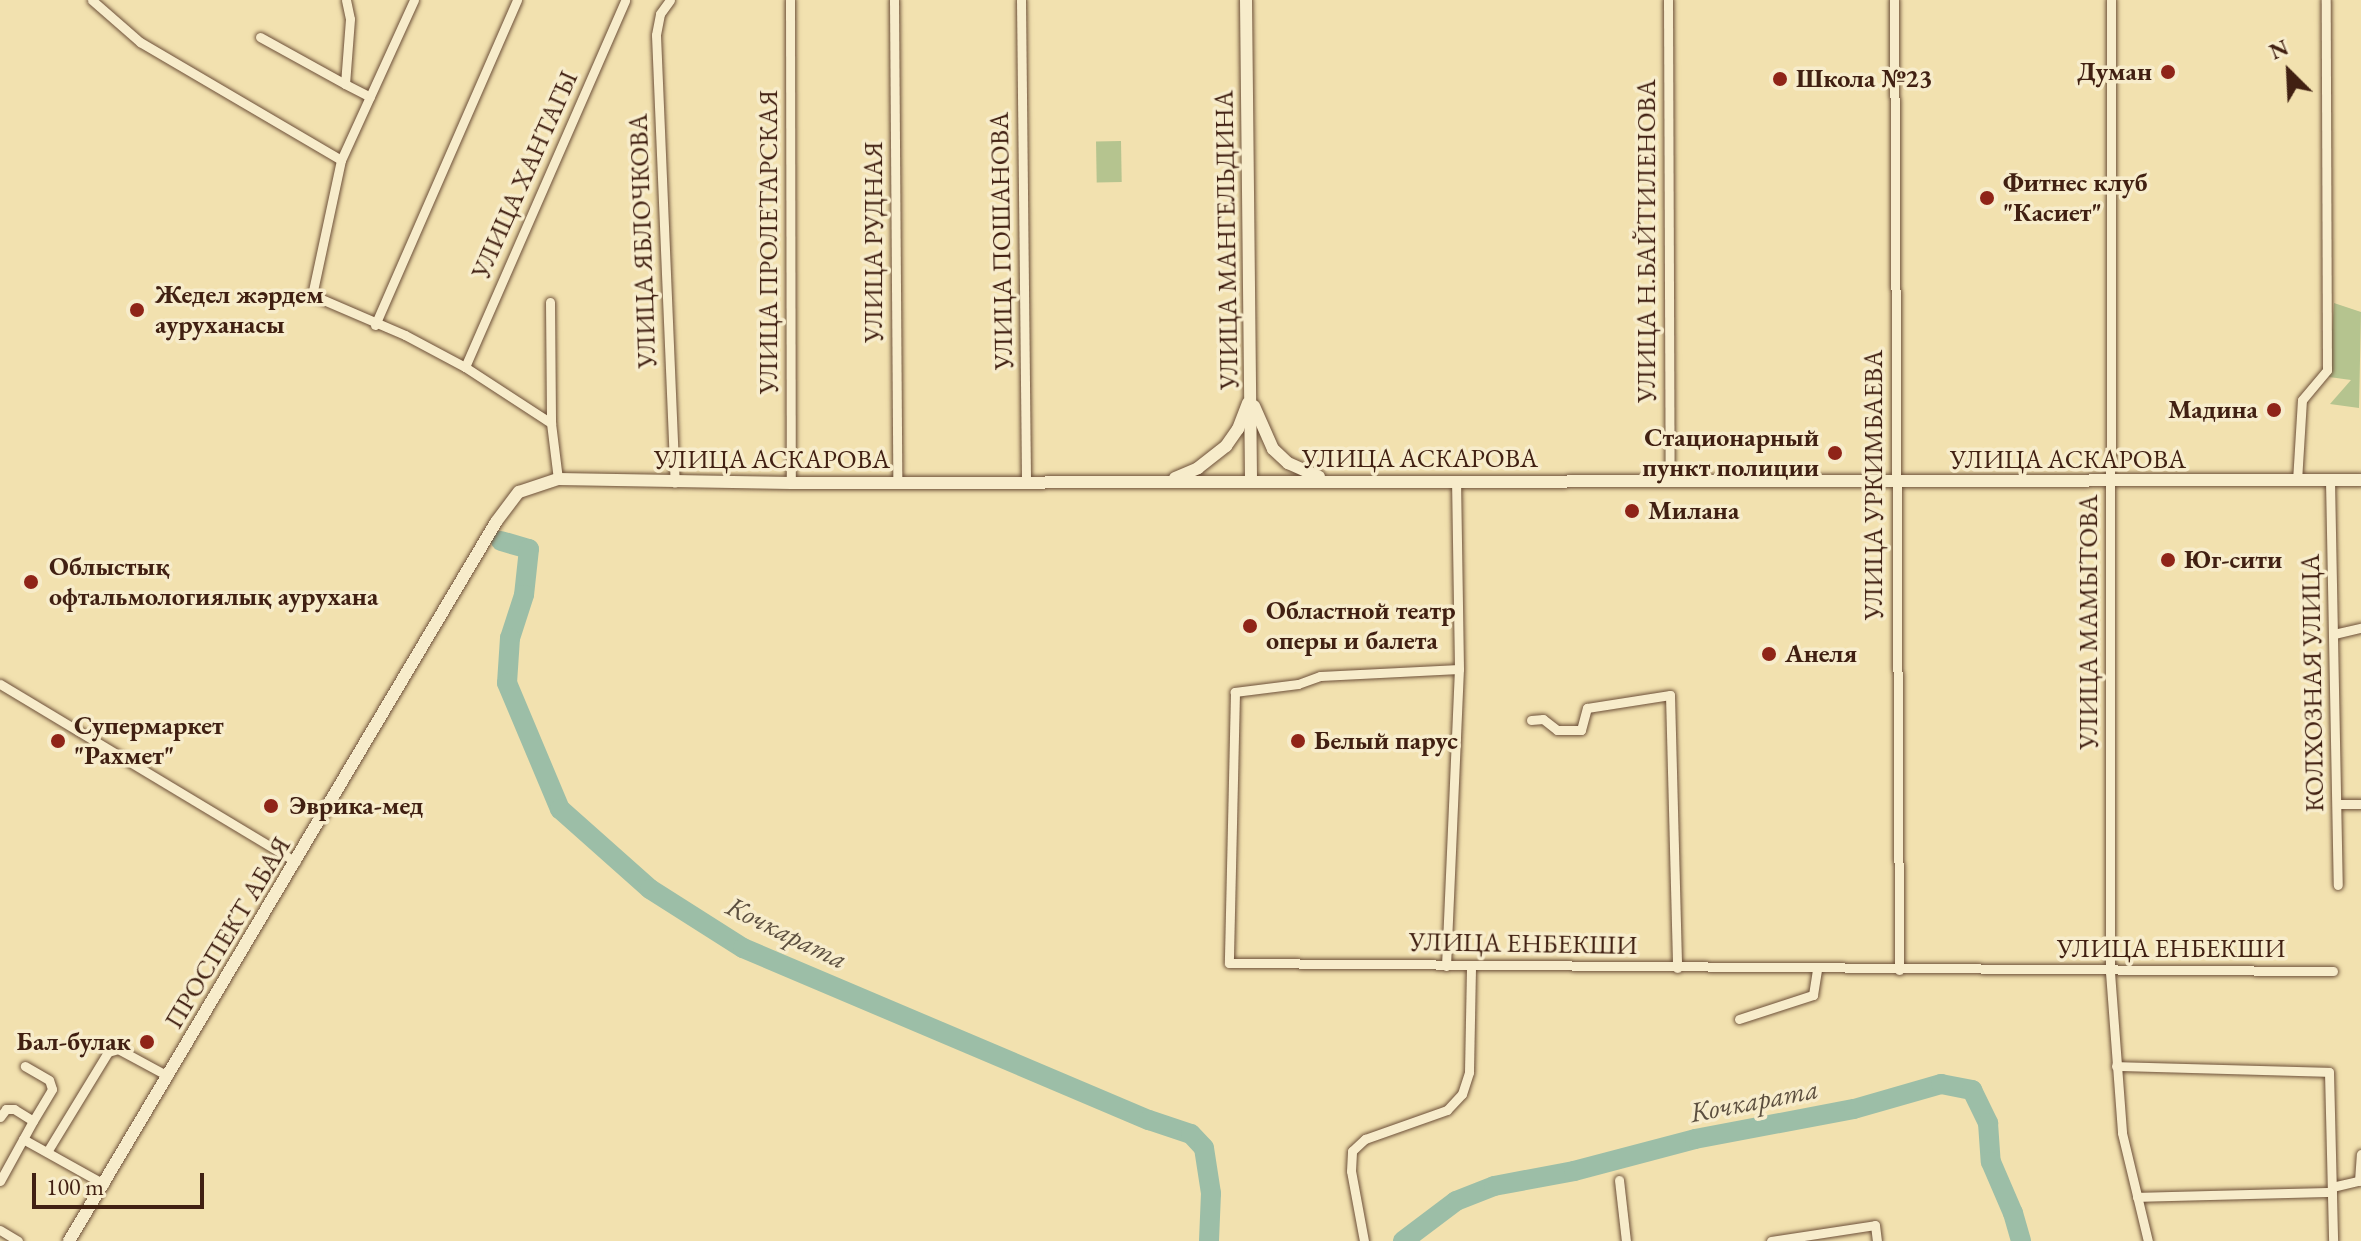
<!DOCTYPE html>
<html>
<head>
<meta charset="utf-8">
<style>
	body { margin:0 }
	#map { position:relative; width:2361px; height:1241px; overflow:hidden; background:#f2e1af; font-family:"EB Garamond",serif }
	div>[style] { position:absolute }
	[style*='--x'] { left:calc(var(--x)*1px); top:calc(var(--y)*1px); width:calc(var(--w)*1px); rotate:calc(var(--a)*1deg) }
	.green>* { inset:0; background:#b5c48f; transform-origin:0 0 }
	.river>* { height:20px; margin:-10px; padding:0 10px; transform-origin:10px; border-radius:10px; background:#9cbea7 }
	.roads { filter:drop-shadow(0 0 2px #6d5039) drop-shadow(0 0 2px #6d5039) }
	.street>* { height:9px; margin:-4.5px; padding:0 4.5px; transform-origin:4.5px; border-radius:4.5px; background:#f7eccb }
	.secondary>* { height:12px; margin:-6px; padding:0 6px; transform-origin:6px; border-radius:6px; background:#f7eccb }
	.dots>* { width:22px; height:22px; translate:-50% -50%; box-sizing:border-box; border:4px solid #f7eccb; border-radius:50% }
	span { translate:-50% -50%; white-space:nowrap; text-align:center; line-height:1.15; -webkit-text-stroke:7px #f7eccb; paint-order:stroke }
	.poi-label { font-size:26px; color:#412012; font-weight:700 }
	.right { translate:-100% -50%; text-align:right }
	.left { translate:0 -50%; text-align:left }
	.street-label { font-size:26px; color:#412012 }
	.water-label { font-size:28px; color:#5c4f3f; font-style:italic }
	.north { position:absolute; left:2249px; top:32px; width:80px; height:80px; -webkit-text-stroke:6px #f7eccb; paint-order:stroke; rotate:336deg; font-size:22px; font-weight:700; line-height:32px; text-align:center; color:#412012 }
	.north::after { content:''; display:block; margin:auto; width:28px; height:36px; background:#412012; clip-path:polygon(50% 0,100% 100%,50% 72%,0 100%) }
	.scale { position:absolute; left:32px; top:1173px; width:172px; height:36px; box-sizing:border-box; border:4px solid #412012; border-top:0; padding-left:10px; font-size:24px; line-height:28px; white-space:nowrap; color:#412012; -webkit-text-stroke:6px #f7eccb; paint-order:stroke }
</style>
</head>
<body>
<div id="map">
	<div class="green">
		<div style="left:1121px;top:141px;width:41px;height:25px;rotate:89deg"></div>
		<div style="clip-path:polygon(2334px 303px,2361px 312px,2359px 408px,2330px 404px,2351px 380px,2329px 377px)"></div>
	</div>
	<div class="river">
		<div style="--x:501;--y:541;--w:29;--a:16"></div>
		<div style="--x:529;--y:549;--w:46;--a:96.2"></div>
		<div style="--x:524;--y:595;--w:45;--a:108"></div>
		<div style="--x:510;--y:638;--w:45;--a:93.8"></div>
		<div style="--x:507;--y:683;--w:137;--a:67.2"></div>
		<div style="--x:560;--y:809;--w:120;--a:41.6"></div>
		<div style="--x:650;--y:889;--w:110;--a:32.4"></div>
		<div style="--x:743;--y:948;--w:441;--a:23"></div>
		<div style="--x:1149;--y:1120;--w:44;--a:18.4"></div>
		<div style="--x:1191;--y:1134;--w:19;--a:47"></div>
		<div style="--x:1204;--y:1148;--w:46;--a:81.2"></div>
		<div style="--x:1211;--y:1193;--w:48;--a:92.4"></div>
		<div style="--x:1403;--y:1241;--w:66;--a:-37"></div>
		<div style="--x:1456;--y:1201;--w:41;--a:-21.5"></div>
		<div style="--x:1494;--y:1186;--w:81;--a:-10.6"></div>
		<div style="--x:1574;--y:1171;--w:125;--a:-14.8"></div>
		<div style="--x:1695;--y:1139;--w:162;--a:-10.7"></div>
		<div style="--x:1854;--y:1109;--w:91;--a:-16"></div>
		<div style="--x:1941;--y:1084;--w:32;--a:11"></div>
		<div style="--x:1972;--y:1090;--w:37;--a:64"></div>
		<div style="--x:1988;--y:1123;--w:39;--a:86"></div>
		<div style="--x:1991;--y:1162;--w:56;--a:66.7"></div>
		<div style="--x:2013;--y:1213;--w:29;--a:74"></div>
	</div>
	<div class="roads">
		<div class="street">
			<div style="--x:92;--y:0;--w:64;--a:41.2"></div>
			<div style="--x:140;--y:42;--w:233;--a:30.4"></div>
			<div style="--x:346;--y:0;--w:19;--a:78"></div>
			<div style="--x:350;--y:19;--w:65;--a:94.4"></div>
			<div style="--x:345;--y:84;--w:28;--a:27"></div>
			<div style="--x:414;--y:0;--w:176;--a:114.5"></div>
			<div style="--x:341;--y:160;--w:138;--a:102.1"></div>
			<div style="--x:312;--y:295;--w:101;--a:23.3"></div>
			<div style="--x:405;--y:335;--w:68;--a:28.1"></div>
			<div style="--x:465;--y:367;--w:103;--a:33.1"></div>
			<div style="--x:551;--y:423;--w:56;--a:82.9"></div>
			<div style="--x:670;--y:0;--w:17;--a:126"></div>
			<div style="--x:660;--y:14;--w:21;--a:101"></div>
			<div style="--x:656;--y:35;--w:448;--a:87.6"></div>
			<div style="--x:790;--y:0;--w:483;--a:89.9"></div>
			<div style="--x:894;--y:0;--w:483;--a:89.6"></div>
			<div style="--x:1021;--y:0;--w:483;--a:89.4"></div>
			<div style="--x:1668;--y:0;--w:482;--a:89.8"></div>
			<div style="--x:1894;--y:0;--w:970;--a:89.7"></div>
			<div style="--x:2111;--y:0;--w:972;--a:90.06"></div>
			<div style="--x:2110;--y:972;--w:161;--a:85.7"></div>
			<div style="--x:2122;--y:1133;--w:111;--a:76.5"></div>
			<div style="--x:260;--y:37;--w:97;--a:28.9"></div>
			<div style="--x:550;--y:302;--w:121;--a:89.5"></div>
			<div style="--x:375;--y:325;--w:355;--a:-66.4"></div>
			<div style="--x:465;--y:367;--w:400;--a:-66.4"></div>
			<div style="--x:2330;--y:480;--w:405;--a:88.9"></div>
			<div style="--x:2297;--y:481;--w:81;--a:-86.5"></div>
			<div style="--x:2302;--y:400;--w:39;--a:-50"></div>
			<div style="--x:2327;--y:370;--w:370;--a:-90.2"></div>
			<div style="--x:2334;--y:634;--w:28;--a:-13"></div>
			<div style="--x:1459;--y:669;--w:139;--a:177.1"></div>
			<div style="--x:1320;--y:676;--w:23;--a:160"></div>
			<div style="--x:1298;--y:684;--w:64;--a:172.8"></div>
			<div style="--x:1235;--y:692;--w:271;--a:91.3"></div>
			<div style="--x:1229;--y:963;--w:1104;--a:0.42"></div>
			<div style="--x:0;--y:684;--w:345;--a:31"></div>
			<div style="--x:1531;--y:720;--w:12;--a:-5"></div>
			<div style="--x:1543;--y:719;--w:18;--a:38"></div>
			<div style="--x:1557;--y:730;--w:24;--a:0"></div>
			<div style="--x:1581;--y:730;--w:23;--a:-75"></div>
			<div style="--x:1587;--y:708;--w:84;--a:-8.9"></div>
			<div style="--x:1670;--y:695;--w:273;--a:88.5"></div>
			<div style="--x:2338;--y:804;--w:23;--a:0"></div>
			<div style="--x:1446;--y:966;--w:297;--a:-87.5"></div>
			<div style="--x:1459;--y:669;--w:186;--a:-90.9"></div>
			<div style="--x:1739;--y:1019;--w:78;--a:-18"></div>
			<div style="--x:1813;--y:995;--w:26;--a:-81"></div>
			<div style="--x:2116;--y:1066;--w:213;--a:1.6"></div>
			<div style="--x:2329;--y:1072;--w:169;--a:88.6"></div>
			<div style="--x:0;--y:1117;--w:10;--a:-53"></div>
			<div style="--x:6;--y:1109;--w:8;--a:0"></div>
			<div style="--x:14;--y:1109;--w:22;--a:32"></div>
			<div style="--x:33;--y:1121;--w:37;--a:-59"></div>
			<div style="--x:52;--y:1089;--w:9;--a:-108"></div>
			<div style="--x:49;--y:1080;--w:28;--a:-150"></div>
			<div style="--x:23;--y:1139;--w:93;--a:29.1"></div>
			<div style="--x:47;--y:1152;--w:117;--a:-58.6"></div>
			<div style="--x:108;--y:1052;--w:10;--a:-17"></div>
			<div style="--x:118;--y:1049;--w:57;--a:28.4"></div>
			<div style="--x:1619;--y:1180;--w:61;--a:83.5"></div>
			<div style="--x:0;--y:1181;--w:68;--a:-61.2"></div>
			<div style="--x:2332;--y:1187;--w:28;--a:-13"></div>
			<div style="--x:2359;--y:1181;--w:27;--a:-86"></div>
			<div style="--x:2137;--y:1197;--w:195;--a:-1.5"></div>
			<div style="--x:0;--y:1230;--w:21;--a:31"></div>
			<div style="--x:1364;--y:1241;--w:71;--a:-100.5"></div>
			<div style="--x:1351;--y:1171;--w:20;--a:-87"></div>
			<div style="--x:1352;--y:1151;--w:18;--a:-43"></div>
			<div style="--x:1365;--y:1139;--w:87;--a:-19.5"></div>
			<div style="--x:1447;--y:1110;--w:22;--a:-47"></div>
			<div style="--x:1462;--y:1094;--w:23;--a:-72"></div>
			<div style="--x:1469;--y:1072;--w:106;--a:-88.9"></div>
			<div style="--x:1771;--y:1241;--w:105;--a:-8.7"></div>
			<div style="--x:1875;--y:1225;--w:16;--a:83"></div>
		</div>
		<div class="secondary">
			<div style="--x:1246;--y:0;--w:480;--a:89.4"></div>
			<div style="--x:1254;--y:406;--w:47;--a:66.2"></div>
			<div style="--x:1273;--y:449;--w:21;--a:43"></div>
			<div style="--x:1288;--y:463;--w:34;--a:24"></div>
			<div style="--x:1175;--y:478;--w:25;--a:-23"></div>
			<div style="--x:1198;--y:468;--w:36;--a:-38"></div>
			<div style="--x:1226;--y:446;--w:21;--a:-55"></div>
			<div style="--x:1238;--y:429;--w:28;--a:-69"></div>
			<div style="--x:69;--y:1241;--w:836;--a:-59.29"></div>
			<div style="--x:496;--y:522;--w:38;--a:-53"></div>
			<div style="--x:519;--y:492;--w:41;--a:-18.4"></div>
			<div style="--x:558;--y:479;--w:233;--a:1"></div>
			<div style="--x:791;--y:483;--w:1570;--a:-0.11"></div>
		</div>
	</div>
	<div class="dots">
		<div style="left:2168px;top:72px;background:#8f2418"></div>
		<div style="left:1780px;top:79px;background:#8f2418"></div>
		<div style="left:1987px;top:198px;background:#8f2418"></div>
		<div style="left:137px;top:310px;background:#8f2418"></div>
		<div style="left:2274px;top:410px;background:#8f2418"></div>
		<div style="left:1835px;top:453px;background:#8f2418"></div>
		<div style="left:1632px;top:511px;background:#8f2418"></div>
		<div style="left:2168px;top:560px;background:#8f2418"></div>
		<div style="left:31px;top:582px;background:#8f2418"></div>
		<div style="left:1250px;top:626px;background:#8f2418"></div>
		<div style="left:1769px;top:654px;background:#8f2418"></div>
		<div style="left:58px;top:741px;background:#8f2418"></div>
		<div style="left:1298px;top:741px;background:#8f2418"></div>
		<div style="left:271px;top:806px;background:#8f2418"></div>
		<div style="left:147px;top:1042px;background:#8f2418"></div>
	</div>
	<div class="poi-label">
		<span class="right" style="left:2152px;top:72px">Думан</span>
		<span class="left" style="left:1796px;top:79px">Школа №23</span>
		<span class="left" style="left:2003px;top:198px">Фитнес клуб<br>"Касиет"</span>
		<span class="left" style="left:155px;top:310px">Жедел жәрдем<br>ауруханасы</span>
		<span class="right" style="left:2258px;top:410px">Мадина</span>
		<span class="right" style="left:1819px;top:453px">Стационарный<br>пункт полиции</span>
		<span class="left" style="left:1648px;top:511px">Милана</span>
		<span class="left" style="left:2184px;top:560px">Юг-сити</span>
		<span class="left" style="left:49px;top:582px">Облыстық<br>офтальмологиялық аурухана</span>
		<span class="left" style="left:1266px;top:626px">Областной театр<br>оперы и балета</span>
		<span class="left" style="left:1785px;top:654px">Анеля</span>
		<span class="left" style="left:74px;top:741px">Супермаркет<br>"Рахмет"</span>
		<span class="left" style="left:1314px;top:741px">Белый парус</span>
		<span class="left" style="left:289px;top:806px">Эврика-мед</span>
		<span class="right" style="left:131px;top:1042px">Бал-булак</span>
	</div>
	<div class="street-label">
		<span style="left:525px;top:175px;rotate:-66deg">УЛИЦА ХАНТАГЫ</span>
		<span style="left:1227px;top:240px;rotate:-91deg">УЛИЦА МАНГЕЛЬДИНА</span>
		<span style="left:643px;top:241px;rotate:-92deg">УЛИЦА ЯБЛОЧКОВА</span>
		<span style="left:1002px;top:241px;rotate:-91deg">УЛИЦА ПОШАНОВА</span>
		<span style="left:1647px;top:241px;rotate:-90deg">УЛИЦА Н.БАЙТИЛЕНОВА</span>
		<span style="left:769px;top:242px;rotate:-90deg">УЛИЦА ПРОЛЕТАРСКАЯ</span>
		<span style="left:874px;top:242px;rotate:-90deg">УЛИЦА РУДНАЯ</span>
		<span style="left:1420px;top:459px">УЛИЦА АСКАРОВА</span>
		<span style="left:772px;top:460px">УЛИЦА АСКАРОВА</span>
		<span style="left:2068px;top:460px">УЛИЦА АСКАРОВА</span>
		<span style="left:1874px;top:485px;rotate:-90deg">УЛИЦА УРКИМБАЕВА</span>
		<span style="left:2089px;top:622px;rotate:-90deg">УЛИЦА МАМЫТОВА</span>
		<span style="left:2313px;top:683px;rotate:-91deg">КОЛХОЗНАЯ УЛИЦА</span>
		<span style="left:228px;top:933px;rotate:-59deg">ПРОСПЕКТ АБАЯ</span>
		<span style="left:1523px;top:944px;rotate:1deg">УЛИЦА ЕНБЕКШИ</span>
		<span style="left:2171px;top:949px">УЛИЦА ЕНБЕКШИ</span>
	</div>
	<div class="water-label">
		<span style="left:787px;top:932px;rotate:26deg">Кочкарата</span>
		<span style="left:1754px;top:1100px;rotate:-11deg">Кочкарата</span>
	</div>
	<div class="north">N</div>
	<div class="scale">100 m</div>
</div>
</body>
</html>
